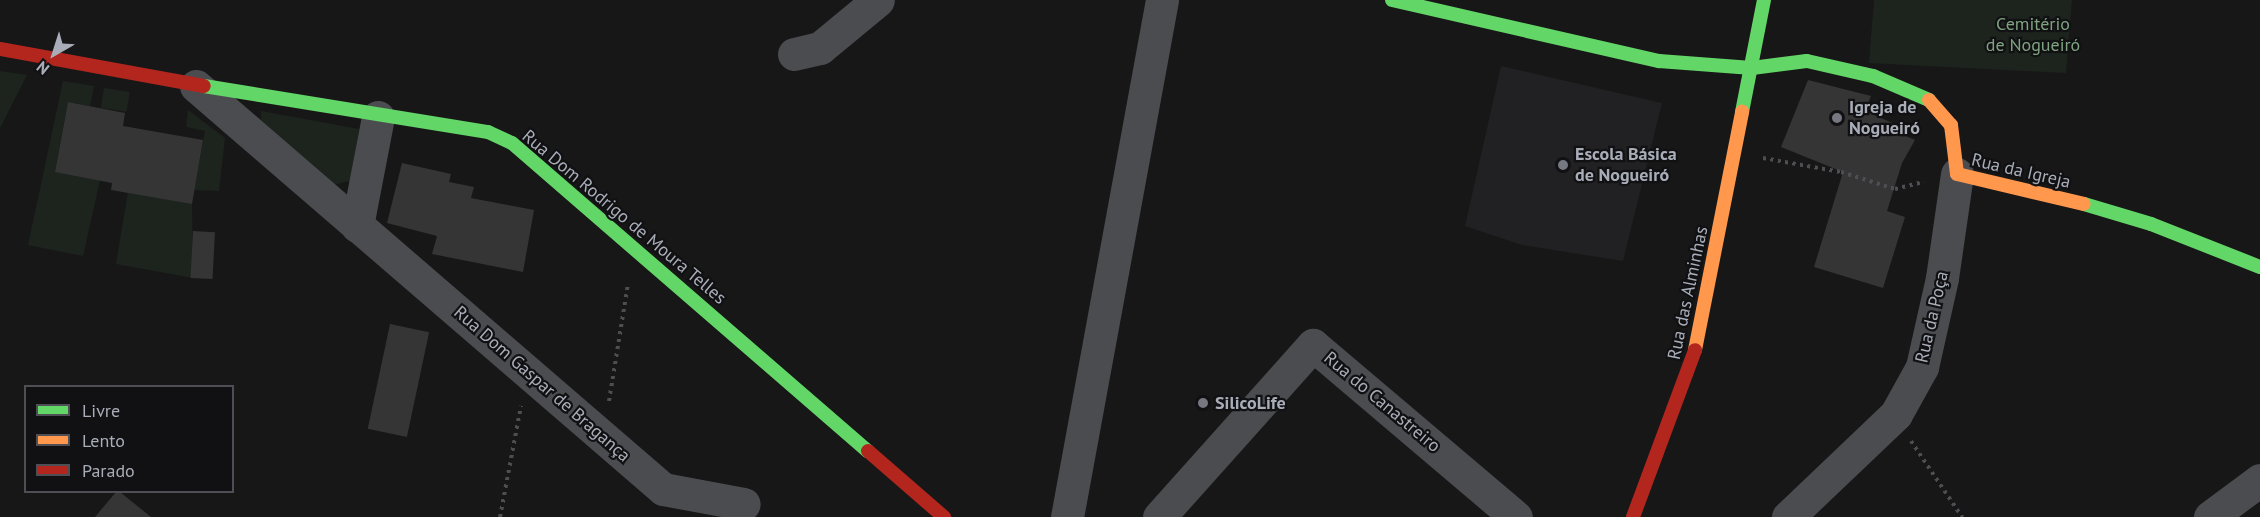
<!DOCTYPE html>
<html>
<head>
<meta charset="utf-8">
<style>
	body { margin:0 }
	#map { position:relative; width:2260px; height:517px; overflow:hidden; background:#171717; font-family:"PT Sans",sans-serif }
	div>[style] { position:absolute }
	[style*='--x'] { left:calc(var(--x)*1px); top:calc(var(--y)*1px); width:calc(var(--w)*1px); rotate:calc(var(--a)*1deg) }
	.built>* { inset:0; background:#212123 }
	.green>* { inset:0; background:#1d241e; transform-origin:0 0 }
	.building>* { inset:0; background:#353536; transform-origin:0 0 }
	.path>* { height:4px; margin-top:-2px; transform-origin:0; background:repeating-linear-gradient(90deg,#4d4e52 0 3px,transparent 0 7.5px) }
	.street>* { height:33px; margin:-16.5px; padding:0 16.5px; transform-origin:16.5px; border-radius:16.5px; background:#4b4c50 }
	.fast>* { height:14px; margin:-7px; padding:0 7px; transform-origin:7px; border-radius:7px; background:#63d668 }
	.slow>* { height:14px; margin:-7px; padding:0 7px; transform-origin:7px; border-radius:7px; background:#ff974d }
	.jam>* { height:14px; margin:-7px; padding:0 7px; transform-origin:7px; border-radius:7px; background:#b3261e }
	.dots>* { width:16px; height:16px; translate:-50% -50%; box-sizing:border-box; border:3px solid #111113; border-radius:50% }
	span { translate:-50% -50%; white-space:nowrap; text-align:center; line-height:1.15; -webkit-text-stroke:4.5px #111113; paint-order:stroke }
	.park-label { font-size:18px; color:#7fa381 }
	.poi-label { font-size:18px; color:#a8adb8; font-weight:700 }
	.left { translate:0 -50%; text-align:left }
	.street-label { font-size:18px; color:#a8adb8 }
	.legend { position:absolute; left:24px; top:385px; width:210px; height:108px; box-sizing:border-box; background:#111113; border:2px solid #4d4f55; margin:0; padding:8px 10px; list-style:none; font-size:18px; color:#a8adb8 }
	.legend li { display:flex; align-items:center; gap:12px; height:30px }
	.legend b { width:30px; border:2px solid #4d4f55 }
	.north { position:absolute; left:24px; top:24px; width:60px; height:60px; -webkit-text-stroke:4px #111113; paint-order:stroke; rotate:219deg; font-size:16px; font-weight:700; line-height:24px; text-align:center; color:#a8adb8 }
	.north::after { content:''; display:block; margin:auto; width:21px; height:27px; background:#a8adb8; clip-path:polygon(50% 0,100% 100%,50% 72%,0 100%) }
</style>
</head>
<body>
<div id="map">
	<div class="built">
		<div style="clip-path:polygon(1501px 66px,1662px 103px,1623px 261px,1522px 245px,1465px 226px)"></div>
	</div>
	<div class="green">
		<div style="clip-path:polygon(1874px 0,2072px 0,2066px 73px,1869px 63px)"></div>
		<div style="clip-path:polygon(0 71px,27px 75px,0 128px)"></div>
		<div style="clip-path:polygon(63px 81px,94px 86px,90px 106px,68px 102px,55px 171px,100px 180px,83px 256px,28px 245px)"></div>
		<div style="left:104px;top:88px;width:26px;height:20px;rotate:9deg"></div>
		<div style="clip-path:polygon(188px 110px,225px 138px,219px 191px,194px 190px,205px 131px,186px 127px)"></div>
		<div style="clip-path:polygon(261px 111px,359px 129px,350px 181px,333px 185px,261px 121px)"></div>
		<div style="clip-path:polygon(129px 186px,161px 198px,192px 204px,193px 278px,116px 264px)"></div>
	</div>
	<div class="building">
		<div style="clip-path:polygon(1808px 80px,1871px 96px,1865px 111px,1897px 125px,1894px 131px,1915px 140px,1902px 163px,1887px 211px,1905px 217px,1883px 288px,1814px 267px,1843px 172px,1781px 147px)"></div>
		<div style="clip-path:polygon(68px 102px,125px 113px,123px 126px,203px 140px,192px 204px,111px 190px,112px 183px,55px 172px)"></div>
		<div style="clip-path:polygon(402px 163px,451px 174px,449px 182px,474px 187px,471px 198px,534px 210px,523px 272px,432px 254px,437px 236px,387px 223px)"></div>
		<div style="left:193px;top:231px;width:22px;height:47px;rotate:3deg"></div>
		<div style="left:390px;top:324px;width:40px;height:107px;rotate:12deg"></div>
		<div style="clip-path:polygon(116px 492px,120px 492px,151px 517px,95px 517px)"></div>
	</div>
	<div class="path">
		<div style="--x:1763;--y:158;--w:79;--a:10.2"></div>
		<div style="--x:1841;--y:172;--w:57;--a:17.5"></div>
		<div style="--x:1895;--y:189;--w:30;--a:-14"></div>
		<div style="--x:609;--y:401;--w:119;--a:-80.8"></div>
		<div style="--x:1911;--y:441;--w:92;--a:56.1"></div>
		<div style="--x:500;--y:517;--w:113;--a:-79.3"></div>
	</div>
	<div class="street">
		<div style="--x:794;--y:54;--w:27;--a:-13"></div>
		<div style="--x:820;--y:48;--w:75;--a:-39.6"></div>
		<div style="--x:196;--y:86;--w:617;--a:40.79"></div>
		<div style="--x:663;--y:489;--w:82;--a:10.5"></div>
		<div style="--x:357;--y:226;--w:111;--a:-79.1"></div>
		<div style="--x:1067;--y:517;--w:526;--a:-79.59"></div>
		<div style="--x:1159;--y:517;--w:231;--a:-48.2"></div>
		<div style="--x:1313;--y:345;--w:266;--a:40.3"></div>
		<div style="--x:1788;--y:517;--w:149;--a:-43.6"></div>
		<div style="--x:1896;--y:414;--w:54;--a:-61"></div>
		<div style="--x:1922;--y:367;--w:91;--a:-77.3"></div>
		<div style="--x:1942;--y:278;--w:105;--a:-81.8"></div>
		<div style="--x:2210;--y:517;--w:62;--a:-36.5"></div>
	</div>
	<div class="fast">
		<div style="--x:1392;--y:0;--w:274;--a:12.9"></div>
		<div style="--x:1659;--y:61;--w:93;--a:4.3"></div>
		<div style="--x:1752;--y:68;--w:55;--a:-7.3"></div>
		<div style="--x:1807;--y:61;--w:68;--a:12.8"></div>
		<div style="--x:1873;--y:76;--w:61;--a:23.2"></div>
		<div style="--x:204;--y:86;--w:288;--a:9.2"></div>
		<div style="--x:488;--y:132;--w:26;--a:25"></div>
		<div style="--x:512;--y:143;--w:471;--a:40.9"></div>
		<div style="--x:1742;--y:112;--w:114;--a:-78.9"></div>
		<div style="--x:2084;--y:204;--w:70;--a:16.6"></div>
		<div style="--x:2151;--y:224;--w:117;--a:21.5"></div>
	</div>
	<div class="slow">
		<div style="--x:1929;--y:100;--w:33;--a:49"></div>
		<div style="--x:1951;--y:125;--w:49;--a:83"></div>
		<div style="--x:1957;--y:174;--w:130;--a:13.3"></div>
		<div style="--x:1695;--y:350;--w:243;--a:-78.8"></div>
	</div>
	<div class="jam">
		<div style="--x:0;--y:49;--w:207;--a:10.3"></div>
		<div style="--x:868;--y:451;--w:101;--a:41"></div>
		<div style="--x:1633;--y:517;--w:178;--a:-69.6"></div>
	</div>
	<div class="dots">
		<div style="left:1837px;top:118px;background:#757880"></div>
		<div style="left:1563px;top:165px;background:#757880"></div>
		<div style="left:1203px;top:403px;background:#757880"></div>
	</div>
	<div class="park-label">
		<span style="left:2033px;top:35px">Cemitério<br>de Nogueiró</span>
	</div>
	<div class="poi-label">
		<span class="left" style="left:1849px;top:118px">Igreja de<br>Nogueiró</span>
		<span class="left" style="left:1575px;top:165px">Escola Básica<br>de Nogueiró</span>
		<span class="left" style="left:1215px;top:403px">SilicoLife</span>
	</div>
	<div class="street-label">
		<span style="left:2021px;top:171px;rotate:13deg">Rua da Igreja</span>
		<span style="left:624px;top:217px;rotate:40deg">Rua Dom Rodrigo de Moura Telles</span>
		<span style="left:1688px;top:293px;rotate:-78deg">Rua das Alminhas</span>
		<span style="left:1932px;top:317px;rotate:-77deg">Rua da Poça</span>
		<span style="left:542px;top:384px;rotate:41deg">Rua Dom Gaspar de Bragança</span>
		<span style="left:1382px;top:402px;rotate:40deg">Rua do Canastreiro</span>
	</div>
	<ul class="legend">
	<li><b style="height:8px;background:#63d668"></b>Livre</li>
	<li><b style="height:8px;background:#ff974d"></b>Lento</li>
	<li><b style="height:8px;background:#b3261e"></b>Parado</li>
	</ul>
	<div class="north">N</div>
</div>
</body>
</html>
